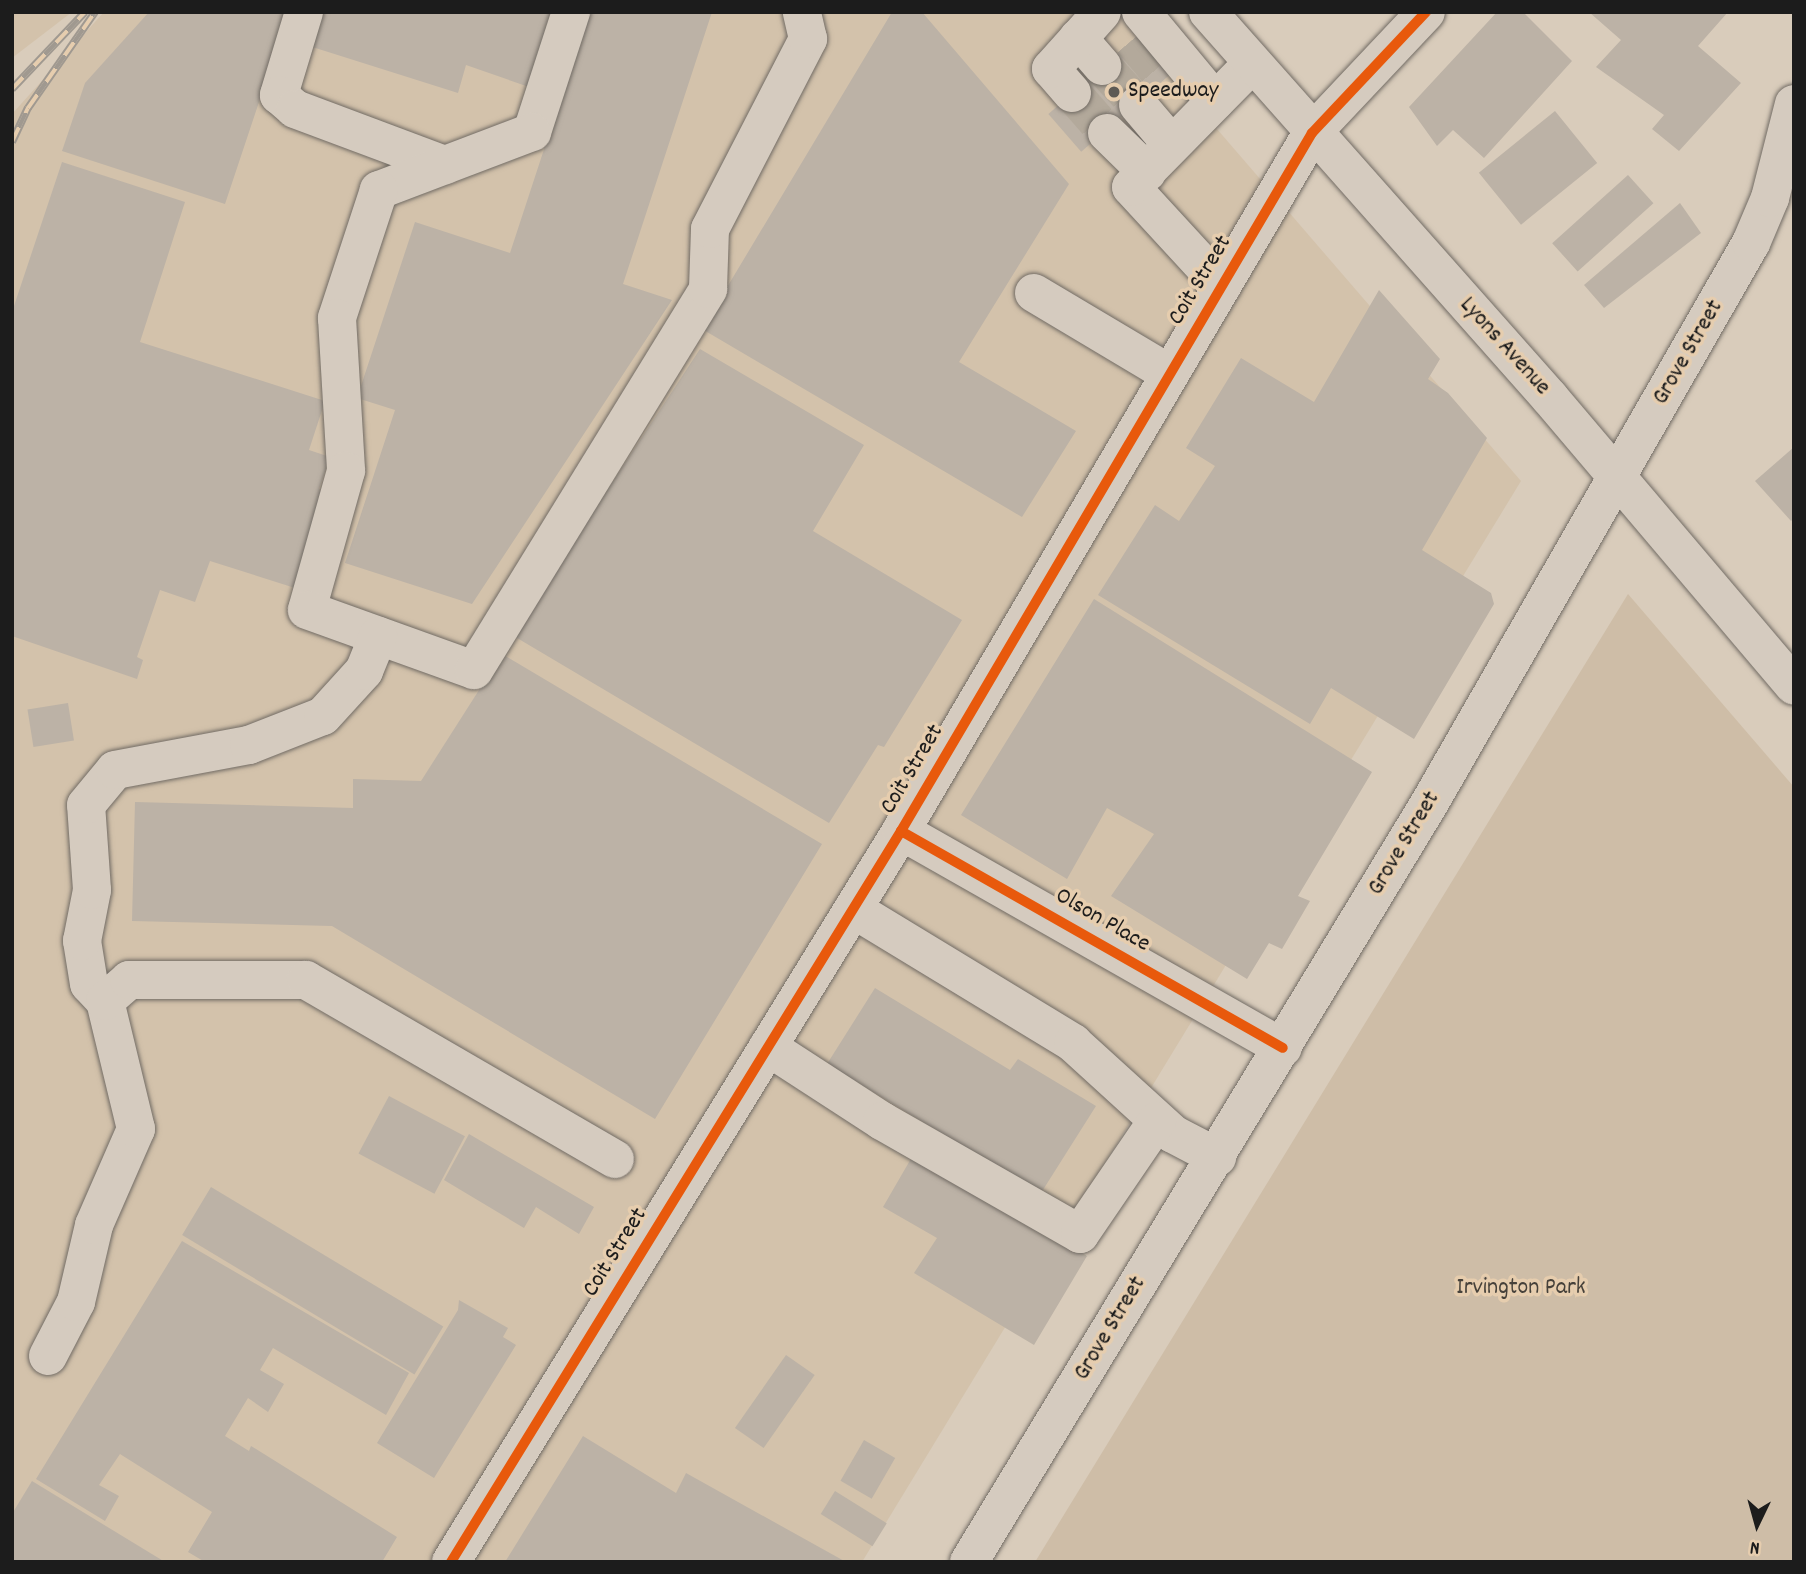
<!DOCTYPE html>
<html>
<head>
<meta charset="utf-8">
<style>
	body { margin:0 }
	#map { position:relative; width:1806px; height:1574px; overflow:hidden; background:#d9ccbb; font-family:Dekko,sans-serif }
	div>[style] { position:absolute }
	[style*='--x'] { left:calc(var(--x)*1px); top:calc(var(--y)*1px); width:calc(var(--w)*1px); rotate:calc(var(--a)*1deg) }
	.built>* { inset:0; background:#d3c2ab }
	.green>* { inset:0; background:#cebda7 }
	.building>* { inset:0; background:#bcb2a6; transform-origin:0 0 }
	.minor-tunnel>* { height:38px; margin-top:-19px; transform-origin:0; background:repeating-linear-gradient(90deg,#b3a99b 0 38px,transparent 0 57px) }
	.roads { filter:drop-shadow(0 0 2px #716b64) drop-shadow(0 0 2px #716b64) }
	.minor>* { height:38px; margin:-19px; padding:0 19px; transform-origin:19px; border-radius:19px; background:#d5cbbf }
	.major>* { height:38px; margin:-19px; padding:0 19px; transform-origin:19px; border-radius:19px; background:#d5cbbf }
	.rail>* { height:8px; margin-top:-4px; transform-origin:0; background:repeating-linear-gradient(90deg,#e6cdae 0 16px,#a09990 0 32px); box-sizing:border-box; border-block:2px solid #a09990 }
	.cycleway>* { height:10px; margin:-5px; padding:0 5px; transform-origin:5px; border-radius:5px; background:#e8590c }
	.dots>* { width:19px; height:19px; translate:-50% -50%; box-sizing:border-box; border:4px solid #e6cdae; border-radius:50% }
	span { translate:-50% -50%; white-space:nowrap; text-align:center; line-height:1.15; -webkit-text-stroke:7px #e6cdae; paint-order:stroke }
	.poi-label { font-size:24px; color:#1c1c1c }
	.left { translate:0 -50%; text-align:left }
	.street-label { font-size:24px; color:#1c1c1c }
	.park-label { font-size:24px; color:#46413a }
	.frame { position:absolute; inset:0; border:14px solid #1c1c1c; pointer-events:none }
	.north { position:absolute; left:1722px; top:1490px; width:70px; height:70px; -webkit-text-stroke:5px #e6cdae; paint-order:stroke; rotate:185deg; font-size:19px; font-weight:700; line-height:28px; text-align:center; color:#1c1c1c }
	.north::after { content:''; display:block; margin:auto; width:24px; height:32px; background:#1c1c1c; clip-path:polygon(50% 0,100% 100%,50% 72%,0 100%) }
</style>
</head>
<body>
<div id="map">
	<div class="built">
		<div style="clip-path:polygon(12px 12px,72px 12px,12px 58px)"></div>
		<div style="clip-path:polygon(104px 12px,1116px 12px,1521px 481px,862px 1562px,12px 1562px,12px 114px)"></div>
	</div>
	<div class="green">
		<div style="clip-path:polygon(1628px 594px,1794px 787px,1794px 1562px,1035px 1562px)"></div>
	</div>
	<div class="building">
		<div style="clip-path:polygon(149px 12px,289px 12px,225px 204px,62px 151px,85px 83px)"></div>
		<div style="clip-path:polygon(317px 12px,554px 12px,529px 87px,466px 65px,458px 93px,306px 45px)"></div>
		<div style="clip-path:polygon(589px 12px,712px 12px,623px 284px,672px 300px,472px 604px,345px 563px,395px 410px,357px 398px,415px 222px,510px 253px)"></div>
		<div style="clip-path:polygon(892px 12px,922px 12px,1069px 184px,959px 362px,1076px 431px,1022px 517px,702px 329px)"></div>
		<div style="clip-path:polygon(1497px 12px,1523px 12px,1572px 61px,1484px 158px,1453px 130px,1437px 146px,1409px 107px)"></div>
		<div style="clip-path:polygon(1589px 12px,1728px 12px,1698px 46px,1741px 83px,1679px 151px,1652px 129px,1664px 115px,1596px 67px,1621px 40px)"></div>
		<div style="left:1145px;top:30px;width:50px;height:128px;rotate:49deg"></div>
		<div style="left:1555px;top:111px;width:67px;height:98px;rotate:51deg"></div>
		<div style="clip-path:polygon(62px 162px,185px 202px,140px 342px,325px 401px,309px 450px,330px 457px,319px 489px,328px 492px,295px 588px,210px 561px,195px 602px,160px 590px,137px 657px,143px 660px,137px 679px,12px 636px,12px 312px)"></div>
		<div style="left:1628px;top:175px;width:38px;height:102px;rotate:48deg"></div>
		<div style="clip-path:polygon(1680px 203px,1701px 233px,1604px 308px,1584px 285px)"></div>
		<div style="clip-path:polygon(1379px 290px,1440px 359px,1428px 379px,1448px 393px,1487px 438px,1422px 550px,1491px 593px,1494px 604px,1414px 739px,1331px 688px,1310px 724px,1098px 595px,1155px 505px,1179px 521px,1215px 466px,1186px 448px,1241px 358px,1314px 402px)"></div>
		<div style="clip-path:polygon(700px 349px,864px 445px,813px 531px,962px 620px,884px 747px,878px 745px,829px 823px,512px 635px)"></div>
		<div style="clip-path:polygon(1794px 447px,1794px 518px,1791px 521px,1755px 481px)"></div>
		<div style="clip-path:polygon(1094px 599px,1372px 772px,1298px 896px,1310px 901px,1282px 949px,1269px 943px,1247px 979px,1111px 896px,1154px 834px,1107px 808px,1067px 879px,961px 815px)"></div>
		<div style="clip-path:polygon(502px 654px,822px 844px,655px 1119px,332px 926px,132px 921px,135px 802px,353px 808px,353px 779px,421px 781px)"></div>
		<div style="left:68px;top:703px;width:38px;height:41px;rotate:81deg"></div>
		<div style="clip-path:polygon(875px 988px,1010px 1070px,1018px 1059px,1096px 1106px,1041px 1193px,827px 1064px)"></div>
		<div style="left:389px;top:1096px;width:86px;height:65px;rotate:28deg"></div>
		<div style="clip-path:polygon(469px 1134px,594px 1207px,579px 1234px,536px 1207px,524px 1228px,444px 1180px)"></div>
		<div style="clip-path:polygon(916px 1150px,1087px 1256px,1034px 1345px,914px 1273px,937px 1238px,883px 1207px)"></div>
		<div style="left:211px;top:1187px;width:271px;height:56px;rotate:31deg"></div>
		<div style="clip-path:polygon(182px 1241px,409px 1373px,386px 1415px,273px 1348px,260px 1370px,284px 1384px,268px 1412px,248px 1398px,225px 1436px,249px 1451px,251px 1446px,397px 1537px,382px 1562px,205px 1562px,188px 1552px,212px 1512px,120px 1454px,99px 1485px,119px 1496px,105px 1521px,36px 1479px)"></div>
		<div style="clip-path:polygon(459px 1300px,508px 1328px,503px 1337px,516px 1345px,434px 1478px,377px 1443px,458px 1310px)"></div>
		<div style="left:786px;top:1355px;width:35px;height:89px;rotate:35deg"></div>
		<div style="clip-path:polygon(583px 1436px,676px 1493px,686px 1473px,846px 1562px,505px 1562px)"></div>
		<div style="left:864px;top:1440px;width:36px;height:47px;rotate:30deg"></div>
		<div style="clip-path:polygon(32px 1481px,165px 1562px,12px 1562px,12px 1514px)"></div>
		<div style="left:835px;top:1491px;width:61px;height:27px;rotate:32deg"></div>
	</div>
	<div class="minor-tunnel">
		<div style="--x:1132;--y:40;--w:54;--a:49.5"></div>
		<div style="--x:1102;--y:66;--w:53;--a:47.3"></div>
		<div style="--x:1072;--y:93;--w:53;--a:48.8"></div>
	</div>
	<div class="roads">
		<div class="minor">
			<div style="--x:304;--y:12;--w:87;--a:106.8"></div>
			<div style="--x:279;--y:95;--w:21;--a:41"></div>
			<div style="--x:295;--y:109;--w:160;--a:20.5"></div>
			<div style="--x:571;--y:12;--w:126;--a:108"></div>
			<div style="--x:532;--y:132;--w:164;--a:159.2"></div>
			<div style="--x:379;--y:190;--w:135;--a:108.2"></div>
			<div style="--x:337;--y:318;--w:153;--a:86.6"></div>
			<div style="--x:346;--y:471;--w:144;--a:105.7"></div>
			<div style="--x:307;--y:610;--w:177;--a:19.8"></div>
			<div style="--x:474;--y:670;--w:447;--a:-58.4"></div>
			<div style="--x:708;--y:289;--w:60;--a:-88.1"></div>
			<div style="--x:710;--y:229;--w:214;--a:-62.7"></div>
			<div style="--x:808;--y:39;--w:28;--a:-103"></div>
			<div style="--x:1141;--y:12;--w:116;--a:50.3"></div>
			<div style="--x:1078;--y:38;--w:37;--a:49"></div>
			<div style="--x:1072;--y:93;--w:32;--a:-131"></div>
			<div style="--x:1051;--y:69;--w:76;--a:-48.2"></div>
			<div style="--x:1138;--y:105;--w:52;--a:49.6"></div>
			<div style="--x:1107;--y:133;--w:56;--a:44.3"></div>
			<div style="--x:1222;--y:286;--w:134;--a:-132.6"></div>
			<div style="--x:1131;--y:187;--w:173;--a:-45.5"></div>
			<div style="--x:1034;--y:293;--w:158;--a:30.8"></div>
			<div style="--x:901;--y:831;--w:439;--a:29.6"></div>
			<div style="--x:853;--y:909;--w:258;--a:31.3"></div>
			<div style="--x:1073;--y:1043;--w:135;--a:42.3"></div>
			<div style="--x:1173;--y:1134;--w:50;--a:27.6"></div>
			<div style="--x:105;--y:1001;--w:23;--a:-133"></div>
			<div style="--x:89;--y:984;--w:44;--a:-99.2"></div>
			<div style="--x:82;--y:941;--w:52;--a:-78.9"></div>
			<div style="--x:92;--y:890;--w:85;--a:-94"></div>
			<div style="--x:86;--y:805;--w:45;--a:-50.4"></div>
			<div style="--x:115;--y:770;--w:136;--a:-10.6"></div>
			<div style="--x:249;--y:745;--w:79;--a:-21.4"></div>
			<div style="--x:323;--y:716;--w:61;--a:-47.7"></div>
			<div style="--x:364;--y:671;--w:38;--a:-68"></div>
			<div style="--x:768;--y:1047;--w:136;--a:33"></div>
			<div style="--x:882;--y:1121;--w:228;--a:29.7"></div>
			<div style="--x:1080;--y:1234;--w:137;--a:-55.7"></div>
			<div style="--x:48;--y:1356;--w:61;--a:-62.6"></div>
			<div style="--x:76;--y:1302;--w:79;--a:-76.8"></div>
			<div style="--x:94;--y:1225;--w:105;--a:-66.4"></div>
			<div style="--x:136;--y:1129;--w:132;--a:-103.6"></div>
			<div style="--x:105;--y:1001;--w:32;--a:-41"></div>
			<div style="--x:129;--y:980;--w:177;--a:0"></div>
			<div style="--x:306;--y:980;--w:357;--a:30.1"></div>
			<div style="--x:451;--y:1562;--w:858;--a:-58.38"></div>
			<div style="--x:901;--y:831;--w:810;--a:-59.51"></div>
			<div style="--x:1312;--y:133;--w:166;--a:-46.7"></div>
		</div>
		<div class="major">
			<div style="--x:1208;--y:12;--w:516;--a:48.46"></div>
			<div style="--x:1550;--y:398;--w:377;--a:49.7"></div>
			<div style="--x:969;--y:1562;--w:887;--a:-58.75"></div>
			<div style="--x:1429;--y:804;--w:647;--a:-60.15"></div>
			<div style="--x:1751;--y:243;--w:49;--a:-67.1"></div>
			<div style="--x:1770;--y:198;--w:97;--a:-75.7"></div>
		</div>
	</div>
	<div class="rail">
		<div style="--x:12;--y:89;--w:106;--a:-46.5"></div>
		<div style="--x:12;--y:142;--w:38;--a:-65"></div>
		<div style="--x:28;--y:108;--w:117;--a:-55.1"></div>
	</div>
	<div class="cycleway">
		<div style="--x:901;--y:831;--w:439;--a:29.6"></div>
		<div style="--x:451;--y:1562;--w:858;--a:-58.38"></div>
		<div style="--x:901;--y:831;--w:810;--a:-59.51"></div>
		<div style="--x:1312;--y:133;--w:166;--a:-46.7"></div>
	</div>
	<div class="dots">
		<div style="left:1114px;top:92px;background:#5e5a54"></div>
	</div>
	<div class="poi-label">
		<span class="left" style="left:1128px;top:92px">Speedway</span>
	</div>
	<div class="street-label">
		<span style="left:1201px;top:281px;rotate:-59deg">Coit Street</span>
		<span style="left:1504px;top:347px;rotate:48deg">Lyons Avenue</span>
		<span style="left:1689px;top:353px;rotate:-60deg">Grove Street</span>
		<span style="left:913px;top:770px;rotate:-59deg">Coit Street</span>
		<span style="left:1405px;top:844px;rotate:-59deg">Grove Street</span>
		<span style="left:1102px;top:921px;rotate:30deg">Olson Place</span>
		<span style="left:616px;top:1253px;rotate:-58deg">Coit Street</span>
		<span style="left:1111px;top:1329px;rotate:-59deg">Grove Street</span>
	</div>
	<div class="park-label">
		<span style="left:1521px;top:1289px">Irvington Park</span>
	</div>
	<div class="frame"></div>
	<div class="north">N</div>
</div>
</body>
</html>
